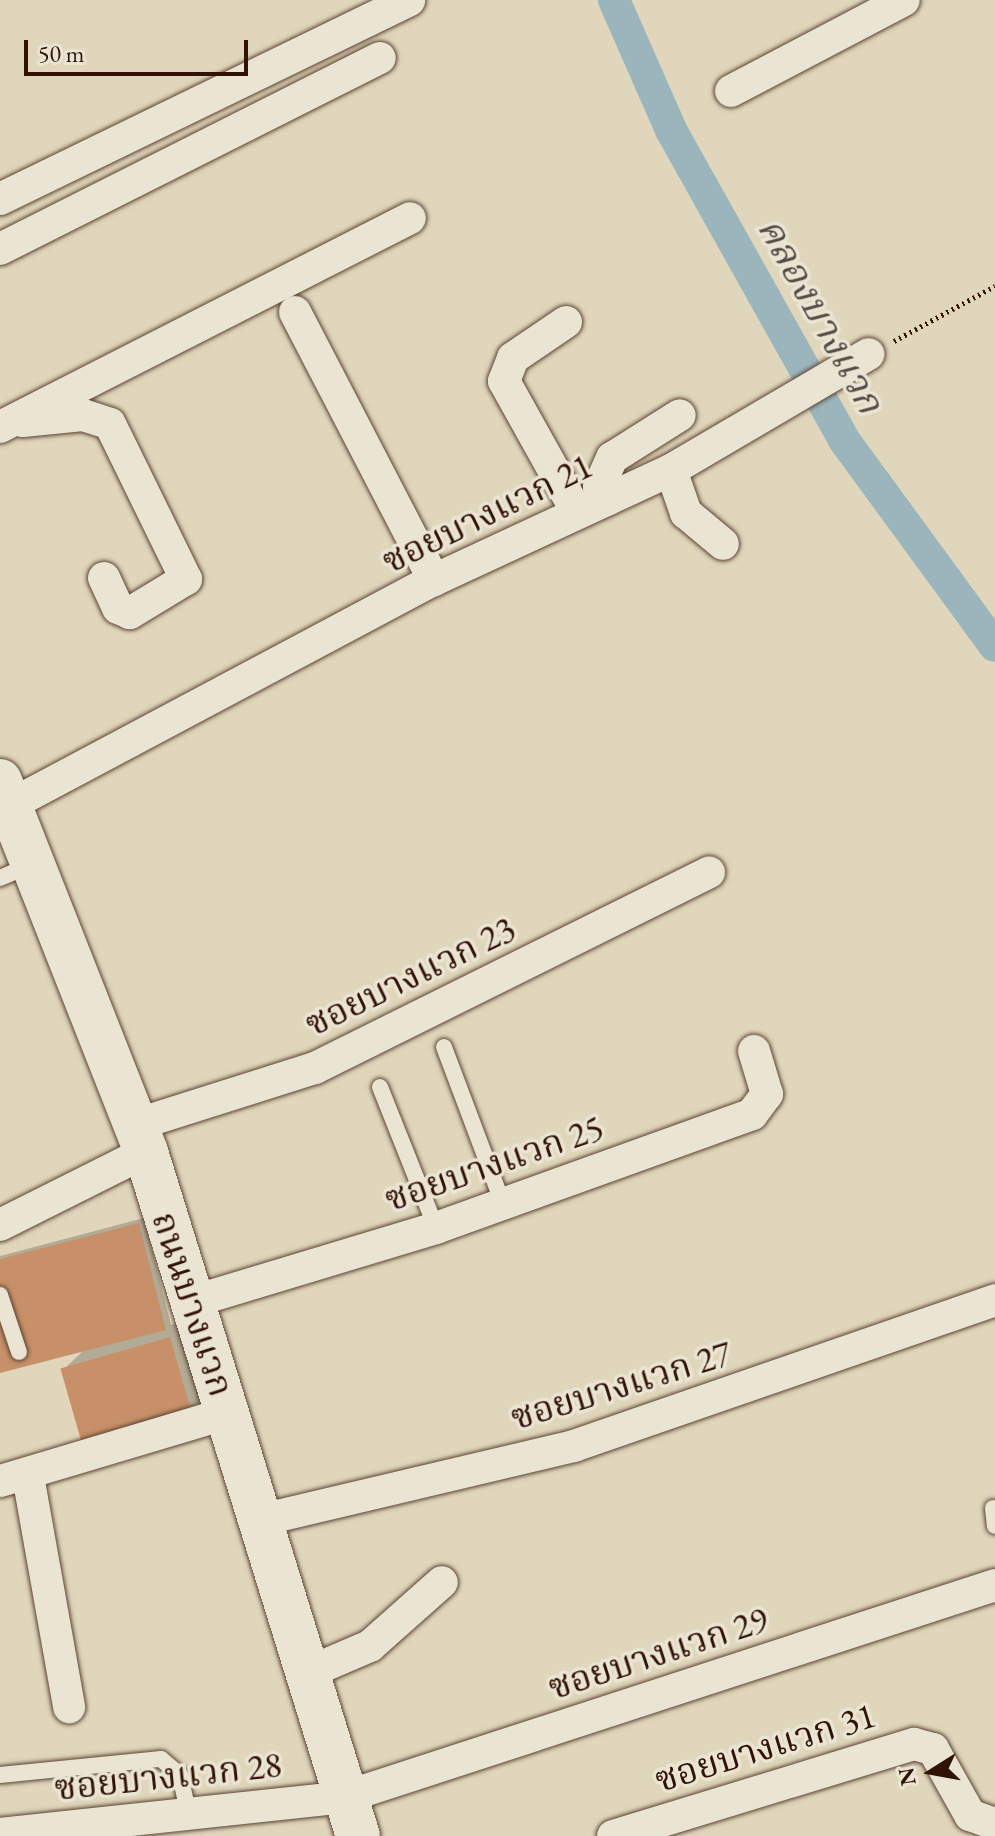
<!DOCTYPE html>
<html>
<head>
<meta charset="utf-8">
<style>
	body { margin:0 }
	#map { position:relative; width:995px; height:1836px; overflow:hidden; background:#dfd6bb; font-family:"EB Garamond","Noto Serif Thai",serif }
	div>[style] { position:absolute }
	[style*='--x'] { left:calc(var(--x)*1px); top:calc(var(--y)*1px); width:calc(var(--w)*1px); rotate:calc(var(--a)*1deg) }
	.shadow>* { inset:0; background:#0003 }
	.canal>* { height:32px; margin:-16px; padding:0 16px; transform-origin:16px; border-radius:16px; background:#9ab6bc }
	.building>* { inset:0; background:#c89068; transform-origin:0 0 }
	.path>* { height:5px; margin-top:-2.5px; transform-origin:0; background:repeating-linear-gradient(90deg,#311306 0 2px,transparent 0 6px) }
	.roads { filter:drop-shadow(0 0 2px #5c4433) drop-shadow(0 0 2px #5c4433) }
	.lane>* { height:16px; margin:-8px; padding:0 8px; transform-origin:8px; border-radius:8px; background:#eae4d3 }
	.street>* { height:32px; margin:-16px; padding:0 16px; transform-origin:16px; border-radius:16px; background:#eae4d3 }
	.secondary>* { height:44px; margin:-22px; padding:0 22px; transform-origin:22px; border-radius:22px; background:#eae4d3 }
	span { translate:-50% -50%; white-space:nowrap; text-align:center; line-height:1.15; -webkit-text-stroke:7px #eae4d3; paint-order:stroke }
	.street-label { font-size:36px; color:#311306 }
	.water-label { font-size:38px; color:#564c46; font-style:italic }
	.north { position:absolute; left:891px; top:1732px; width:80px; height:80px; -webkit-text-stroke:6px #eae4d3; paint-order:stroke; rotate:259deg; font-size:22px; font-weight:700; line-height:32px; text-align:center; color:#311306 }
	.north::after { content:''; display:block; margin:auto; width:28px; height:36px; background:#311306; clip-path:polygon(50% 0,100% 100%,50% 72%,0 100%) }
	.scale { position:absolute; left:24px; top:40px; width:224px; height:36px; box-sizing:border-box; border:4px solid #311306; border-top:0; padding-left:10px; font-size:24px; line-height:28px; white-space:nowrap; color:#311306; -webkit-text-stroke:6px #eae4d3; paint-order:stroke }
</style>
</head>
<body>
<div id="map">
	<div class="shadow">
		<div style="clip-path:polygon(144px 1218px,171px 1325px,189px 1320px,210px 1391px,191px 1410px,63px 1370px,84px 1350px,0 1371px,0 1256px)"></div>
	</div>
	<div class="canal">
		<div style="--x:614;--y:0;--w:142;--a:66.3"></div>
		<div style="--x:671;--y:130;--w:355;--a:60.8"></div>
		<div style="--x:844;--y:440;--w:255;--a:53.8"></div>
	</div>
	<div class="building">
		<div style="clip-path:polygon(139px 1223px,166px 1330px,0 1373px,0 1259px)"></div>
		<div style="left:170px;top:1337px;width:78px;height:114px;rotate:74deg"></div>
	</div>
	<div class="path">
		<div style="--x:894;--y:341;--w:115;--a:-28.6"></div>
	</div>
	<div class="roads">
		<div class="lane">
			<div style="--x:0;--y:878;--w:33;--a:-23"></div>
			<div style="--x:444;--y:1047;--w:168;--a:69.4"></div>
			<div style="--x:380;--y:1087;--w:152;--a:68.3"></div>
			<div style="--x:0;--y:1295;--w:60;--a:71.6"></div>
			<div style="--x:993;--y:1508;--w:18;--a:84"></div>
			<div style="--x:0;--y:1775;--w:162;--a:-5.7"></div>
			<div style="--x:161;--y:1759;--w:25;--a:40"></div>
			<div style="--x:180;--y:1775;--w:42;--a:77.6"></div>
		</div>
		<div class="street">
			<div style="--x:731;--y:91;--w:195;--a:-27.7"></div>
			<div style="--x:0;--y:199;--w:455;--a:-25.9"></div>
			<div style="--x:0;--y:249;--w:425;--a:-26.7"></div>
			<div style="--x:295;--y:312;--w:302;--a:62.6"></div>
			<div style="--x:566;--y:322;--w:64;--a:145.8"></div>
			<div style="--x:513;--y:358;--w:25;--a:111"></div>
			<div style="--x:504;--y:381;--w:150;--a:60.9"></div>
			<div style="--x:23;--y:421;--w:60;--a:-5.7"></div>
			<div style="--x:83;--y:415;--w:28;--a:18"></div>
			<div style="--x:110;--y:424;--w:173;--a:63.9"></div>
			<div style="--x:186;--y:579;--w:66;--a:148.7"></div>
			<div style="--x:130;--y:613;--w:13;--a:-157"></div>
			<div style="--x:118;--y:608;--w:33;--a:-115"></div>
			<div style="--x:0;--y:427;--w:460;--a:-27"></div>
			<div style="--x:671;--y:470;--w:46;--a:70.8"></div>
			<div style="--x:686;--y:513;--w:48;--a:40"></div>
			<div style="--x:607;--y:500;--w:15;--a:-122"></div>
			<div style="--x:599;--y:487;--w:32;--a:-66"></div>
			<div style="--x:612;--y:458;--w:80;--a:-32.3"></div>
			<div style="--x:10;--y:805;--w:480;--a:-28"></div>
			<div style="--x:434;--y:580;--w:261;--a:-24.9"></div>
			<div style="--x:671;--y:470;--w:229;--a:-30.4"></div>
			<div style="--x:135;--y:1125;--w:189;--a:-17.6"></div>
			<div style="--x:315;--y:1068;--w:440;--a:-26.4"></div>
			<div style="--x:0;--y:1225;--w:163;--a:-26.6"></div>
			<div style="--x:191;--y:1302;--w:256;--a:-16.8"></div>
			<div style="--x:436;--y:1228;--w:336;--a:-19.8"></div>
			<div style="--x:752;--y:1114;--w:25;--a:-53"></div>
			<div style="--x:767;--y:1094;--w:45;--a:-106.8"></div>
			<div style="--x:28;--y:1476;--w:235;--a:79.9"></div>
			<div style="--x:0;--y:1481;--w:238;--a:-16.6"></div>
			<div style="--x:261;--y:1520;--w:322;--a:-13.3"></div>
			<div style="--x:574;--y:1446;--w:446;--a:-19.1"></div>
			<div style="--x:307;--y:1673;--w:69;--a:-23.2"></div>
			<div style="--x:370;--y:1646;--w:96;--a:-41.6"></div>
			<div style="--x:0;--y:1834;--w:347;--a:-6.1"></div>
			<div style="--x:345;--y:1797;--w:684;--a:-18.06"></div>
			<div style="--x:613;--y:1836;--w:315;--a:-17"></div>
			<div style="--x:914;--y:1744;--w:20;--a:15"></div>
			<div style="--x:933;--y:1749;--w:76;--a:60.7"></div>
			<div style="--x:970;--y:1815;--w:27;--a:20"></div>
		</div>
		<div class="secondary">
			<div style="--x:0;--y:781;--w:399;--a:68.5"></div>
			<div style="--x:146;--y:1152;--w:716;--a:72.78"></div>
		</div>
	</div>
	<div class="street-label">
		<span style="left:487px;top:513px;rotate:-26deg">ซอยบางแวก 21</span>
		<span style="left:410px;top:976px;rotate:-26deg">ซอยบางแวก 23</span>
		<span style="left:494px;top:1163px;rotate:-19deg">ซอยบางแวก 25</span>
		<span style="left:193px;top:1304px;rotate:72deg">ถนนบางแวก</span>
		<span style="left:621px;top:1385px;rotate:-17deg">ซอยบางแวก 27</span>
		<span style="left:658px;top:1653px;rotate:-18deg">ซอยบางแวก 29</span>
		<span style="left:765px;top:1747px;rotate:-17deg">ซอยบางแวก 31</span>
		<span style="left:168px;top:1776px;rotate:-6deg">ซอยบางแวก 28</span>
	</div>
	<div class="water-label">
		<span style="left:821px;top:315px;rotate:61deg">คลองบางแวก</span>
	</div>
	<div class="north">N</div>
	<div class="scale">50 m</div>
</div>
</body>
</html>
